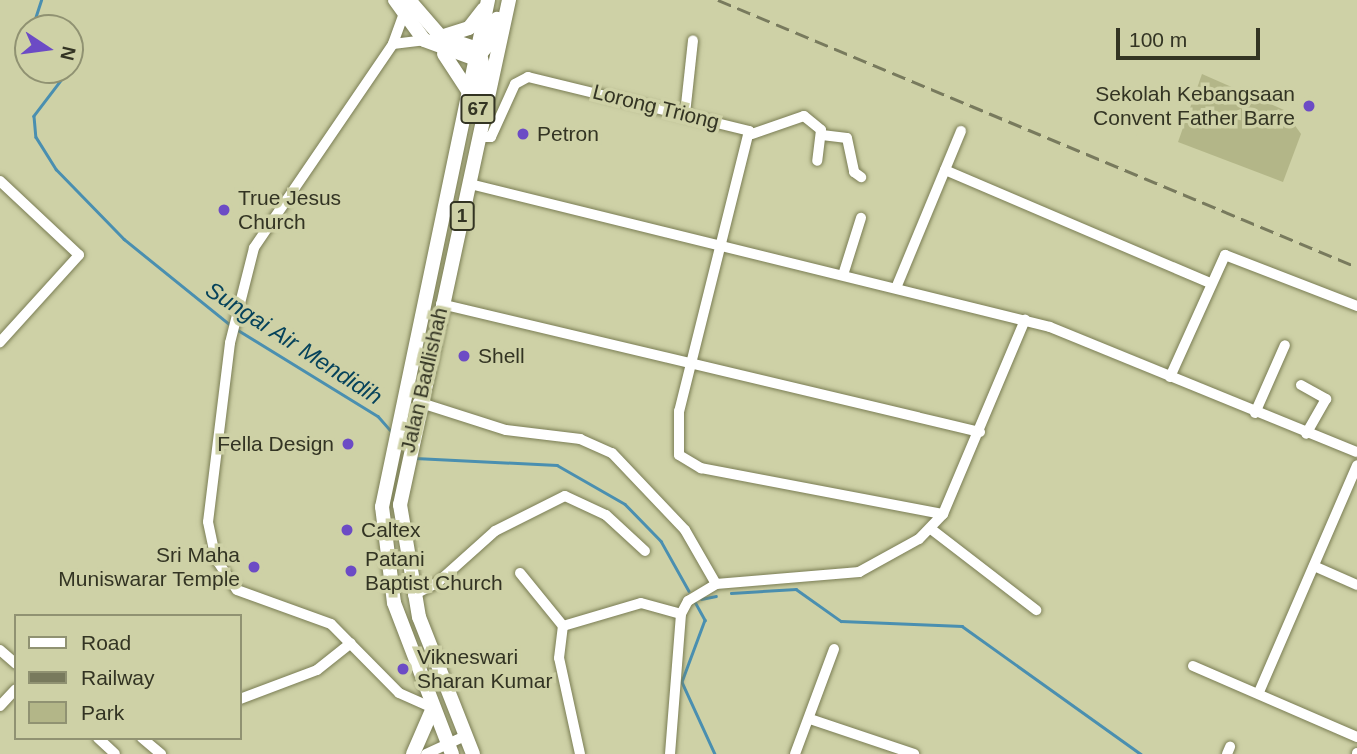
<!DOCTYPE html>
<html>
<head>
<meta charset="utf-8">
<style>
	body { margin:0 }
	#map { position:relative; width:1357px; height:754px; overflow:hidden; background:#ced1a6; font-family:Helvetica,sans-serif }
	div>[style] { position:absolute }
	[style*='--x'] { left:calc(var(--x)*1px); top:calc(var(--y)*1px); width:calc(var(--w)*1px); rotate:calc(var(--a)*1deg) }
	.green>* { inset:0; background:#b3b688 }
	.stream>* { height:2.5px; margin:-1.25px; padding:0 1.25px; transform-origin:1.25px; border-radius:1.25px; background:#4a8fb0 }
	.roads { filter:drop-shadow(0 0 2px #7a7d54) drop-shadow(0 0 2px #7a7d54) }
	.minor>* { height:10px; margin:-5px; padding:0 5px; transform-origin:5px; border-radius:5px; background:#fff }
	.major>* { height:14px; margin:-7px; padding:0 7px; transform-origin:7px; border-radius:7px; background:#fff }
	.rail>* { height:2.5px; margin-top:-1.25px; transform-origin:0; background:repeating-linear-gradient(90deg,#787a5d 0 14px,transparent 0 21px) }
	.dots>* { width:19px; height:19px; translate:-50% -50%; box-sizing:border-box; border:4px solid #ced1a6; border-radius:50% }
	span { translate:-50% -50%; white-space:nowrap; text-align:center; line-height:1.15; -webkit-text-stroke:7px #ced1a6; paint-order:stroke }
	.shield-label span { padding:2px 5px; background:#ced1a6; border:2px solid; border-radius:5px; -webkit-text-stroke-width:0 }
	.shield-label { font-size:19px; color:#333423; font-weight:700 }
	.poi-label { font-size:21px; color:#333423 }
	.right { translate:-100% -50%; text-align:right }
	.left { translate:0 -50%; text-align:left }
	.street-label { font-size:21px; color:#333423 }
	.water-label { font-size:23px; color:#06435b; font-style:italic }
	.legend { position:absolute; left:14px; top:614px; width:228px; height:126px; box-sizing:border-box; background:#ced1a6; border:2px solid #909272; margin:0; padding:9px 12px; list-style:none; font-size:21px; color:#333423 }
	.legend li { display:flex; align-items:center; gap:14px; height:35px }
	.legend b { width:35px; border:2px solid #909272 }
	.north { position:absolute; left:14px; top:14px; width:70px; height:70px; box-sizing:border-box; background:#ced1a6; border:2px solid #909272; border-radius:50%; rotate:103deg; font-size:19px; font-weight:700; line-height:28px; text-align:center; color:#333423 }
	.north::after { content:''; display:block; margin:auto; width:24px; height:32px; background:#6c4bc5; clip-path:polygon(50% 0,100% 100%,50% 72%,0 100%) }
	.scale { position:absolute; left:1116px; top:28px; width:144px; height:32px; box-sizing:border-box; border:4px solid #333423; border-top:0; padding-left:9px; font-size:21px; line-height:24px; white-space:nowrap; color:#333423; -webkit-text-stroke:5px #ced1a6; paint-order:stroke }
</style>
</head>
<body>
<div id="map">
	<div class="green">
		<div style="clip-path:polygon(1202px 74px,1284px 110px,1301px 134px,1283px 182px,1178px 142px)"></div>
	</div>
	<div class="stream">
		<div style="--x:32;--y:28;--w:29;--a:-72"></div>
		<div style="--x:69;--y:70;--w:58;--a:127.3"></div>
		<div style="--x:34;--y:116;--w:21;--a:85"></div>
		<div style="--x:36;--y:137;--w:38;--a:58"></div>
		<div style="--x:56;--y:169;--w:98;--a:45.8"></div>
		<div style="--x:124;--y:239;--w:139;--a:38.9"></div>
		<div style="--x:238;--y:330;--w:164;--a:31.6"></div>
		<div style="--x:378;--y:416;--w:21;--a:49"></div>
		<div style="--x:415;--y:458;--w:142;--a:2.8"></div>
		<div style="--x:557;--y:465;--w:78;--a:29.8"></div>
		<div style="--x:625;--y:504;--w:52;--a:45.8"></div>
		<div style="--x:661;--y:541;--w:57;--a:60.8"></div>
		<div style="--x:731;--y:593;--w:65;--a:-3.5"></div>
		<div style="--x:796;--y:589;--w:55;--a:35.4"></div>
		<div style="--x:841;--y:621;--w:121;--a:2.4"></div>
		<div style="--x:962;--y:626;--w:220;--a:35.6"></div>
		<div style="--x:701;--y:599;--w:15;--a:-11"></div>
		<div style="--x:694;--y:600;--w:23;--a:61"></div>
		<div style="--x:705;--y:620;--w:66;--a:110.4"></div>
		<div style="--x:682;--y:682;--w:79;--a:65.4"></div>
	</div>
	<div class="roads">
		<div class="minor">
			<div style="--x:403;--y:16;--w:30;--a:110"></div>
			<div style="--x:393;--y:44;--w:247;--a:124.3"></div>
			<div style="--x:254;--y:248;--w:98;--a:104.2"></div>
			<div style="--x:230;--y:343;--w:180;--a:97"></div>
			<div style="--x:208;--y:522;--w:38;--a:78"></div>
			<div style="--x:216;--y:559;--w:37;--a:56"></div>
			<div style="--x:237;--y:590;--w:100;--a:19.9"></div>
			<div style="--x:331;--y:624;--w:97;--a:45.4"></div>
			<div style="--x:399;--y:693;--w:37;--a:24"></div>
			<div style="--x:393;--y:44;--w:31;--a:-7"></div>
			<div style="--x:685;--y:114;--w:74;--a:-83.8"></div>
			<div style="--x:752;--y:134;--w:55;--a:-19.1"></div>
			<div style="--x:804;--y:116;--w:22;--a:39"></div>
			<div style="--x:821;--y:130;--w:31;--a:97"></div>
			<div style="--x:822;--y:135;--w:25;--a:7"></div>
			<div style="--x:847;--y:138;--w:35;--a:78"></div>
			<div style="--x:854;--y:172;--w:9;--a:36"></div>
			<div style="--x:481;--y:137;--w:10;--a:0"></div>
			<div style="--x:491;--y:137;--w:58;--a:-65.6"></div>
			<div style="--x:515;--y:84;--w:15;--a:-28"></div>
			<div style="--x:528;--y:77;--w:228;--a:13.7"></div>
			<div style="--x:749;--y:131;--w:289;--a:104"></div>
			<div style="--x:679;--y:411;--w:44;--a:90"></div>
			<div style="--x:679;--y:455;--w:26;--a:31"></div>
			<div style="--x:701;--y:468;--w:246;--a:10.8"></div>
			<div style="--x:945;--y:170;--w:286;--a:23.1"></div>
			<div style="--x:0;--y:181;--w:108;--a:43.1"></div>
			<div style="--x:79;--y:255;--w:118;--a:132.2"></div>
			<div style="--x:470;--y:184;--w:597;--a:13.85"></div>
			<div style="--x:1050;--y:327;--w:331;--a:22.2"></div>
			<div style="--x:843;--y:275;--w:60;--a:-72.5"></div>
			<div style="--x:896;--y:288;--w:170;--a:-67.5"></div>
			<div style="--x:441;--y:304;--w:554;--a:13.36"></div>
			<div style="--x:1170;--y:377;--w:134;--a:-65.7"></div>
			<div style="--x:1225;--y:255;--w:142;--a:21.1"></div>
			<div style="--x:1301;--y:385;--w:29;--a:29"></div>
			<div style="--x:1326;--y:399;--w:40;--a:119.7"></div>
			<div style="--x:418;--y:402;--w:92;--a:17.7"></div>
			<div style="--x:506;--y:430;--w:75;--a:6.9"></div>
			<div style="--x:580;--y:439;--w:35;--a:24"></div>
			<div style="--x:612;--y:453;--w:106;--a:46.5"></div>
			<div style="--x:685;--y:530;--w:62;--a:60.1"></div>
			<div style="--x:716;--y:584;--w:144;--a:-4.8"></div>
			<div style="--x:859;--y:572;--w:68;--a:-28.8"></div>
			<div style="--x:919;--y:539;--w:35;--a:-46"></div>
			<div style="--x:943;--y:514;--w:211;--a:-67.1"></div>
			<div style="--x:1255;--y:413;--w:74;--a:-66.2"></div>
			<div style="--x:931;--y:529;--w:133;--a:37.6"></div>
			<div style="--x:1314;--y:566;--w:47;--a:23.8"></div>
			<div style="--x:520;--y:573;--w:68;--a:50.9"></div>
			<div style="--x:413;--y:595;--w:27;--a:-27"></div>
			<div style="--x:437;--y:583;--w:78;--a:-41.9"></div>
			<div style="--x:495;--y:531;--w:78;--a:-26.6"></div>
			<div style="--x:565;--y:496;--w:45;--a:24.9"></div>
			<div style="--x:606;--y:515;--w:53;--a:42.7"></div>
			<div style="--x:0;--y:650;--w:21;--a:41"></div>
			<div style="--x:1193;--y:666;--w:179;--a:23.4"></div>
			<div style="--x:1259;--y:692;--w:247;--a:-66.6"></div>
			<div style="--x:240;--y:699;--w:82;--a:-20.6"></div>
			<div style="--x:317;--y:670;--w:43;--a:-38.5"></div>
			<div style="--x:0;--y:706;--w:23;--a:-47"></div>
			<div style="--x:810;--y:719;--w:110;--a:18.6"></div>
			<div style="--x:98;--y:738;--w:23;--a:43"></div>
			<div style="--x:142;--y:738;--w:25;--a:40"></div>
			<div style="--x:426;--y:754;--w:43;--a:-24.8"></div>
			<div style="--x:580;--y:754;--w:98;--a:-102.3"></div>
			<div style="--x:559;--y:658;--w:32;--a:-83"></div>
			<div style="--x:563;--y:626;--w:81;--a:-16.4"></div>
			<div style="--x:641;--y:603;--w:41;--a:15.4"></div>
			<div style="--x:670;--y:754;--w:140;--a:-85.5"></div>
			<div style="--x:681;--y:614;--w:15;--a:-62"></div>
			<div style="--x:688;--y:601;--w:33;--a:-31"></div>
			<div style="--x:795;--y:754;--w:112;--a:-69.6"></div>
			<div style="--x:1227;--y:754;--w:8;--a:-67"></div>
			<div style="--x:1357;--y:754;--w:1;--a:-90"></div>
		</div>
		<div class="major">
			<div style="--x:395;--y:0;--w:49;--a:54.1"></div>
			<div style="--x:424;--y:40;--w:55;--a:20.1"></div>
			<div style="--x:409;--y:0;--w:49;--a:49.1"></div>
			<div style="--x:441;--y:37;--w:39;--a:18"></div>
			<div style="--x:441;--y:37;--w:29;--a:-18"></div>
			<div style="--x:469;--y:28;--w:24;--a:-52"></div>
			<div style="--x:444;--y:54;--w:45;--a:56.7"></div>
			<div style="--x:477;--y:58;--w:22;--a:-51"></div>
			<div style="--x:491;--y:41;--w:23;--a:-75"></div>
			<div style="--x:477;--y:112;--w:42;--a:-80.3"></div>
			<div style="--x:484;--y:71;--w:22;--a:-103"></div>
			<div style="--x:413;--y:754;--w:50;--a:-66.5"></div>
			<div style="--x:452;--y:754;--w:162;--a:-111"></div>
			<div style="--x:394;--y:603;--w:97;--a:-97.1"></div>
			<div style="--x:382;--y:507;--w:518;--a:-78.19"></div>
			<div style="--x:473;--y:754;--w:147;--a:-111.5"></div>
			<div style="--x:419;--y:617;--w:114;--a:-99.6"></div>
			<div style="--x:400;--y:505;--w:517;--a:-77.82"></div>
		</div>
	</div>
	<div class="rail">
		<div style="--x:718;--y:0;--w:693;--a:22.68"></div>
	</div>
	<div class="dots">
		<div style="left:1309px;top:106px;background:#6c4bc5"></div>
		<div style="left:523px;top:134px;background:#6c4bc5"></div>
		<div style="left:224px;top:210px;background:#6c4bc5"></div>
		<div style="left:464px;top:356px;background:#6c4bc5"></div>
		<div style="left:348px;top:444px;background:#6c4bc5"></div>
		<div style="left:347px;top:530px;background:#6c4bc5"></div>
		<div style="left:254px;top:567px;background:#6c4bc5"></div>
		<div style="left:351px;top:571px;background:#6c4bc5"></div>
		<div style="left:403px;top:669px;background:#6c4bc5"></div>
	</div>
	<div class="shield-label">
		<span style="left:478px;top:109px">67</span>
		<span style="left:462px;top:216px">1</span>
	</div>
	<div class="poi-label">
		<span class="right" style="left:1295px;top:106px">Sekolah Kebangsaan<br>Convent Father Barre</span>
		<span class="left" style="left:537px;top:134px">Petron</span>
		<span class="left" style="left:238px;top:210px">True Jesus<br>Church</span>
		<span class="left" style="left:478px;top:356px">Shell</span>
		<span class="right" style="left:334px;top:444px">Fella Design</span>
		<span class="left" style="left:361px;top:530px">Caltex</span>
		<span class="right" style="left:240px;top:567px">Sri Maha<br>Muniswarar Temple</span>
		<span class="left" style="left:365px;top:571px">Patani<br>Baptist Church</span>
		<span class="left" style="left:417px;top:669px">Vikneswari<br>Sharan Kumar</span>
	</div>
	<div class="street-label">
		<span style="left:656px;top:107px;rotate:14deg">Lorong Triong</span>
		<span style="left:424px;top:380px;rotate:-77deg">Jalan Badlishah</span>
	</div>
	<div class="water-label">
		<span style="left:294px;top:343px;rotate:33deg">Sungai Air Mendidih</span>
	</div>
	<ul class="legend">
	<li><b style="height:9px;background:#fff"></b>Road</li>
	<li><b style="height:9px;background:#787a5d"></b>Railway</li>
	<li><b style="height:19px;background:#b3b688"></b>Park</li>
	</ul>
	<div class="north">N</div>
	<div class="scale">100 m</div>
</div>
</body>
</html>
